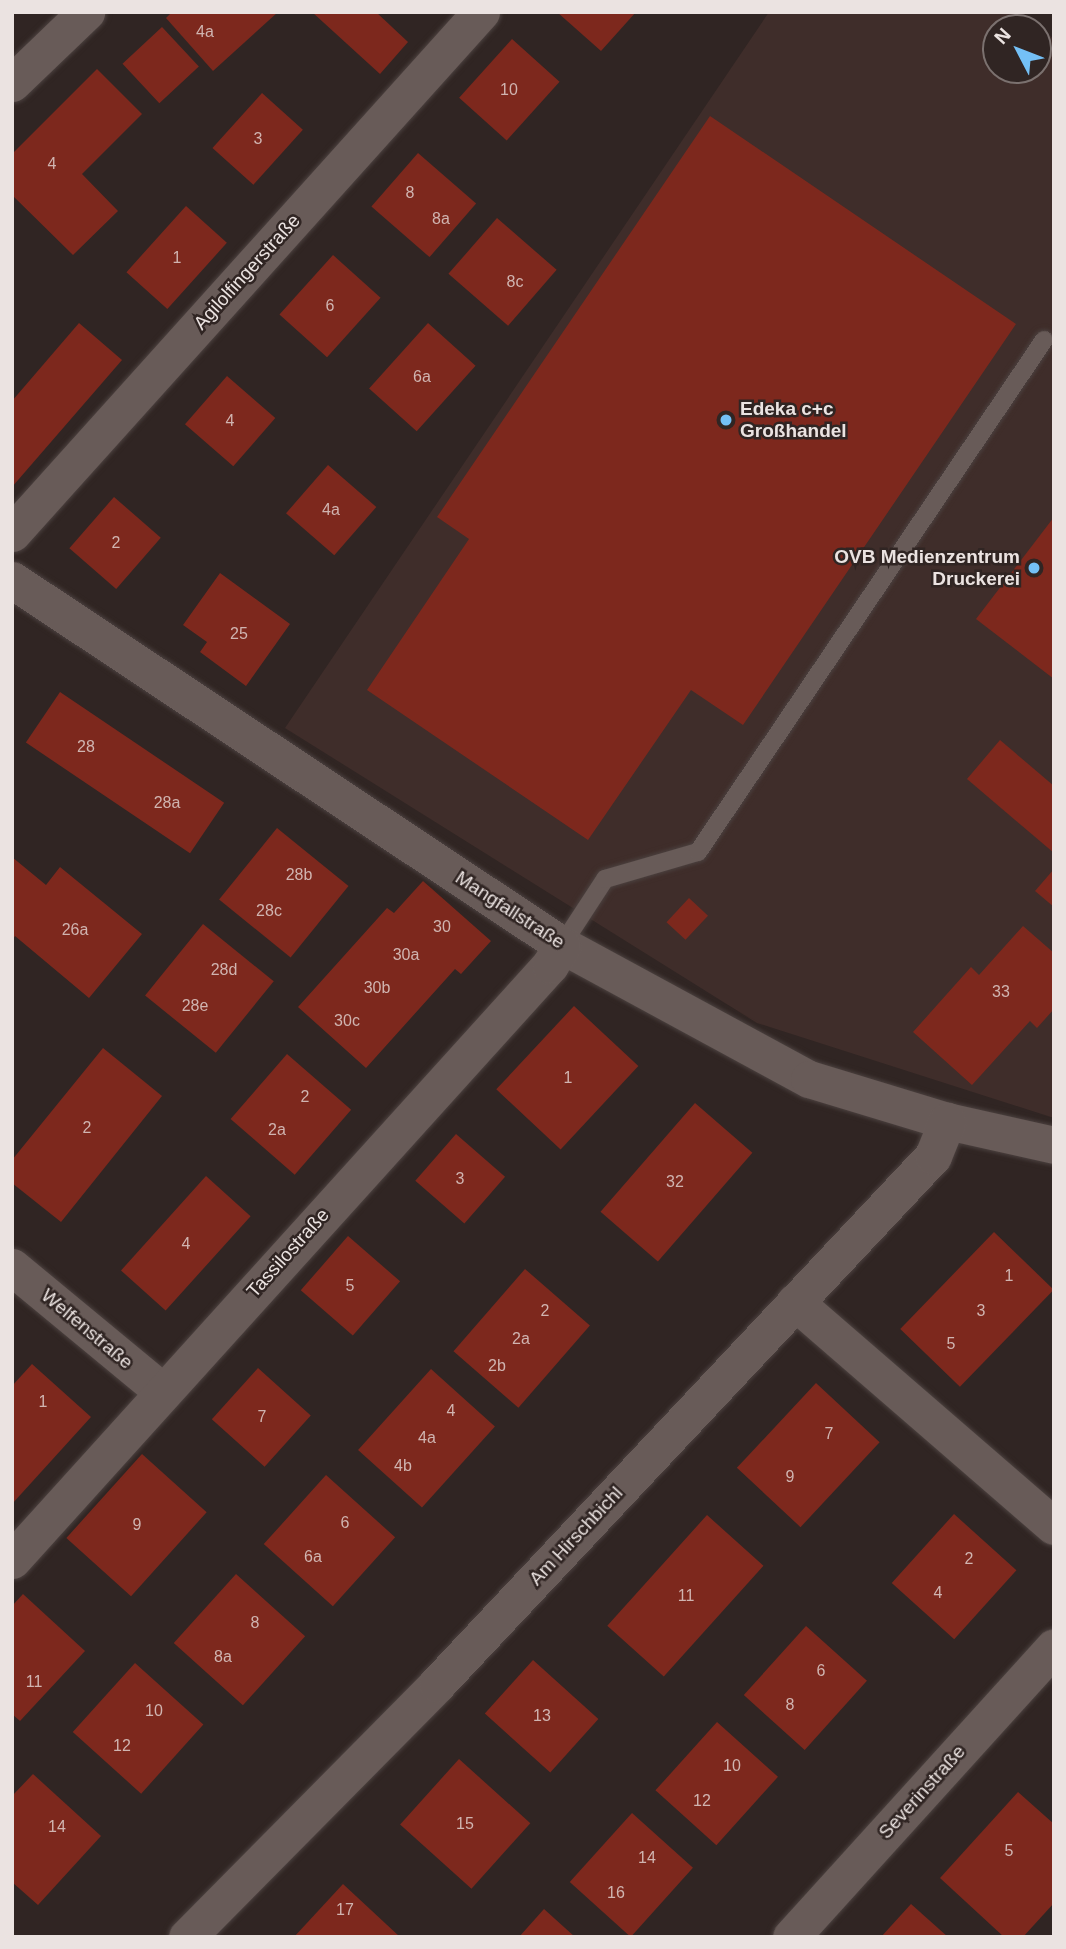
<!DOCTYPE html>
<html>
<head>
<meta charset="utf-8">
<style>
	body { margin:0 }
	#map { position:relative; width:1066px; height:1949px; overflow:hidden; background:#302523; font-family:Helvetica,sans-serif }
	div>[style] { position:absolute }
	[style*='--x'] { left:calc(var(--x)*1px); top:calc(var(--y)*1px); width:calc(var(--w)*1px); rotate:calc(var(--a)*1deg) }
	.built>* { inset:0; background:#3f2d2a }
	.building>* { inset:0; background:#7d281d; transform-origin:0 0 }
	.roads { filter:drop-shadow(0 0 2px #4b413f) drop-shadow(0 0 2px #4b413f) }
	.lane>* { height:18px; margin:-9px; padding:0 9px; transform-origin:9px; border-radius:9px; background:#685b58 }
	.street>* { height:37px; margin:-18.5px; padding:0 18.5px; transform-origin:18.5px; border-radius:18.5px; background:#685b58 }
	.dots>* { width:19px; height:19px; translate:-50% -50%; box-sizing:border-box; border:4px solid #302523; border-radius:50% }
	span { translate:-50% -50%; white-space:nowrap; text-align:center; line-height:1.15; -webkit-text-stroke:5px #302523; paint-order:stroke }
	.number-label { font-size:16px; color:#d0b4b0 }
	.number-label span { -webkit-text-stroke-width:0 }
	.street-label { font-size:19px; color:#ebe3e1 }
	.poi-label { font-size:19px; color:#ebe3e1; font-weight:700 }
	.left { translate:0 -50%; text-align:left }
	.right { translate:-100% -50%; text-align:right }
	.frame { position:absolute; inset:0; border:14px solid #ebe3e1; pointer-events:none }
	.north { position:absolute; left:982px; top:14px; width:70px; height:70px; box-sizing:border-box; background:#302523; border:2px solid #7b716f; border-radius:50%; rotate:312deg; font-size:19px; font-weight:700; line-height:28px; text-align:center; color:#ebe3e1 }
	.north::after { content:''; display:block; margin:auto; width:24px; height:32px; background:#74c0f6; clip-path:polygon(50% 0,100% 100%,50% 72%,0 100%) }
</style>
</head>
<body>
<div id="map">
	<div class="built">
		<div style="clip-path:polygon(evenodd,769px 12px,1019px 12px,1054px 39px,1054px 1118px,757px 1023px,285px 728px,769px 12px,996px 28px,1038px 28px,1038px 70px,996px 70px,996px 28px)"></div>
	</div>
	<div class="building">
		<div style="clip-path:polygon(172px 12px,278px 12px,213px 71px,166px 18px)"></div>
		<div style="clip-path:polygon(312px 12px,376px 12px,408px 42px,380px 74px)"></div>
		<div style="clip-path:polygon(557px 12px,636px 12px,601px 51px)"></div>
		<div style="left:162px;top:27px;width:54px;height:54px;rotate:47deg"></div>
		<div style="left:512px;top:39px;width:64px;height:79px;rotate:42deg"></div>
		<div style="clip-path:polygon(97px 69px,142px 114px,82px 174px,118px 211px,73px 255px,12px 195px,12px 154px)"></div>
		<div style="left:262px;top:93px;width:55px;height:74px;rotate:42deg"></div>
		<div style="clip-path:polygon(710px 116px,1016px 324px,743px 725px,691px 690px,588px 840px,367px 690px,469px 539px,437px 517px)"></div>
		<div style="left:418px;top:153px;width:77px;height:71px;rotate:41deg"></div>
		<div style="left:186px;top:206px;width:55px;height:89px;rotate:42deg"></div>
		<div style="left:497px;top:218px;width:79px;height:74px;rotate:41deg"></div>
		<div style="left:333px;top:255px;width:64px;height:80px;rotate:42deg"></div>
		<div style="clip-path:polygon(79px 323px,122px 360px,12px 487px,12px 401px)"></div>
		<div style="left:428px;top:323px;width:64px;height:88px;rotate:42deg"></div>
		<div style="left:227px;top:376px;width:64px;height:64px;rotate:41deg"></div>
		<div style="left:328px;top:465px;width:64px;height:64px;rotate:41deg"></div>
		<div style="left:114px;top:497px;width:62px;height:68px;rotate:41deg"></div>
		<div style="clip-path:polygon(1054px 517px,1054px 679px,976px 619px)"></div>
		<div style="clip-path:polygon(220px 573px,290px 624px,246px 686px,200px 652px,207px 642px,183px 625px)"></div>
		<div style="left:60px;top:692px;width:198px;height:61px;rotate:34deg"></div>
		<div style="clip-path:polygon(1000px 740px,1054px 786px,1054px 853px,967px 779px)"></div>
		<div style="left:277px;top:828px;width:92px;height:92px;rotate:39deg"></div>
		<div style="clip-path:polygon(12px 857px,46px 885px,60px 867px,142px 934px,89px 998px,15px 936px,12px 940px)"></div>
		<div style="clip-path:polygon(1054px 869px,1054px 907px,1035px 891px)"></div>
		<div style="clip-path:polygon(423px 881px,491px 941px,461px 974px,455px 969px,366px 1068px,298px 1007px,387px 908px,394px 913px)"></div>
		<div style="left:689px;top:898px;width:26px;height:33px;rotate:43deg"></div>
		<div style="left:203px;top:924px;width:91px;height:92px;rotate:39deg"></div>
		<div style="clip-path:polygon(1023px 926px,1054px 953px,1054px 1009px,1037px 1028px,1030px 1021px,972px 1085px,913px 1032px,971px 967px,979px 975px)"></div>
		<div style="left:574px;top:1006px;width:88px;height:114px;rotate:43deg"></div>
		<div style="clip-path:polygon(103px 1048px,162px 1096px,61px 1222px,12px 1183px,12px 1160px)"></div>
		<div style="left:287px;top:1054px;width:85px;height:86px;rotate:41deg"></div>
		<div style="left:695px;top:1103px;width:76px;height:144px;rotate:41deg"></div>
		<div style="left:456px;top:1134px;width:65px;height:62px;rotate:41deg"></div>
		<div style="left:206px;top:1176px;width:60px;height:127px;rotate:42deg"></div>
		<div style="left:994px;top:1232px;width:83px;height:135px;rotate:44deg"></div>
		<div style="left:348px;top:1236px;width:69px;height:72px;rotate:41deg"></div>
		<div style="left:525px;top:1269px;width:86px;height:109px;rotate:41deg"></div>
		<div style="clip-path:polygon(32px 1364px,91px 1417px,12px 1504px,12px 1386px)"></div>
		<div style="left:258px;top:1368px;width:71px;height:69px;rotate:42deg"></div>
		<div style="left:431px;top:1369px;width:86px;height:109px;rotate:42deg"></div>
		<div style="left:816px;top:1383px;width:87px;height:116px;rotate:43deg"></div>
		<div style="left:142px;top:1454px;width:87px;height:113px;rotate:42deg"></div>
		<div style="left:326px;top:1475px;width:93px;height:93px;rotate:42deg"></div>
		<div style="left:954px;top:1514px;width:84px;height:93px;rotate:42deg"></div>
		<div style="left:707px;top:1515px;width:76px;height:149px;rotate:42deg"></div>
		<div style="left:236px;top:1574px;width:93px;height:93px;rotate:42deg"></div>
		<div style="clip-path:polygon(23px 1594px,85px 1651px,20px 1721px,12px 1714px,12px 1606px)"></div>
		<div style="left:806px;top:1626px;width:82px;height:93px;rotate:42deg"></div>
		<div style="left:533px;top:1660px;width:88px;height:72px;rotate:42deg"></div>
		<div style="left:135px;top:1663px;width:92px;height:93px;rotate:42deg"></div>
		<div style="left:717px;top:1722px;width:82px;height:92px;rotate:42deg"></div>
		<div style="left:459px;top:1759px;width:96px;height:88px;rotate:42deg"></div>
		<div style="clip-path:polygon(33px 1774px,101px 1836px,38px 1905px,12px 1882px,12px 1796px)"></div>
		<div style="clip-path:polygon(1018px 1792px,1054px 1824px,1054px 1903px,1023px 1937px,1004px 1937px,940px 1878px)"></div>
		<div style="left:632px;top:1813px;width:82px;height:93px;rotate:42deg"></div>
		<div style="clip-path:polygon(343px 1884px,400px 1937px,294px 1937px)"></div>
		<div style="clip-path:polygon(911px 1904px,948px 1937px,881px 1937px)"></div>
		<div style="clip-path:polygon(544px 1909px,575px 1937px,519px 1937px)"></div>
	</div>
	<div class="roads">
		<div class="lane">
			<div style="--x:562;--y:945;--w:79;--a:-56.9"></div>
			<div style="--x:605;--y:879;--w:97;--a:-16.2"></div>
			<div style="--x:698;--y:852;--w:618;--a:-55.95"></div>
		</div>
		<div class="street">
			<div style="--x:12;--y:83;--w:103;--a:-43.8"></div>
			<div style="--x:12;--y:533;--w:701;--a:-48.01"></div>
			<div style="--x:12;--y:580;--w:660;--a:33.57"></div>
			<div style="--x:562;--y:945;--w:281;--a:28.5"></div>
			<div style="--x:809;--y:1079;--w:144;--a:16.9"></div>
			<div style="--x:947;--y:1121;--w:110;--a:12.6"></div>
			<div style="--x:12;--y:1267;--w:195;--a:39.6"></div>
			<div style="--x:795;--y:1302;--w:342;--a:40.9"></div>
			<div style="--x:12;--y:1560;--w:802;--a:-47.88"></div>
			<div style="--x:550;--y:965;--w:23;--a:-59"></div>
			<div style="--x:187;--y:1937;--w:356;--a:-45.3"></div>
			<div style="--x:437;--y:1684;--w:724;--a:-46.79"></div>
			<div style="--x:933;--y:1156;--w:38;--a:-68"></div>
			<div style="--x:791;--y:1937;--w:391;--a:-47.8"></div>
		</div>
	</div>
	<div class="dots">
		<div style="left:726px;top:420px;background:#74c0f6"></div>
		<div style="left:1034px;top:568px;background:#74c0f6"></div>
	</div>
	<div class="number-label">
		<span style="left:205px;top:32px">4a</span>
		<span style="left:509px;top:90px">10</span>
		<span style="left:258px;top:139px">3</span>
		<span style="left:52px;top:164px">4</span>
		<span style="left:410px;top:193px">8</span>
		<span style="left:441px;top:219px">8a</span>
		<span style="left:177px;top:258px">1</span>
		<span style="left:515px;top:282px">8c</span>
		<span style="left:330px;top:306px">6</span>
		<span style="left:422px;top:377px">6a</span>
		<span style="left:230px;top:421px">4</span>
		<span style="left:331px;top:510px">4a</span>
		<span style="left:116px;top:543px">2</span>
		<span style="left:239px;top:634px">25</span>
		<span style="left:86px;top:747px">28</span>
		<span style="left:167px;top:803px">28a</span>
		<span style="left:299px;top:875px">28b</span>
		<span style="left:269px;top:911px">28c</span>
		<span style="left:442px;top:927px">30</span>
		<span style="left:75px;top:930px">26a</span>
		<span style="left:406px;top:955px">30a</span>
		<span style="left:224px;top:970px">28d</span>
		<span style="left:377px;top:988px">30b</span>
		<span style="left:1001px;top:992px">33</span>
		<span style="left:195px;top:1006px">28e</span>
		<span style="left:347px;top:1021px">30c</span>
		<span style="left:568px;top:1078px">1</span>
		<span style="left:305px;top:1097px">2</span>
		<span style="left:87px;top:1128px">2</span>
		<span style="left:277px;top:1130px">2a</span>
		<span style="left:460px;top:1179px">3</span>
		<span style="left:675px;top:1182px">32</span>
		<span style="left:186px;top:1244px">4</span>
		<span style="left:1009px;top:1276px">1</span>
		<span style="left:350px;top:1286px">5</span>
		<span style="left:545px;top:1311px">2</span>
		<span style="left:981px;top:1311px">3</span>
		<span style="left:521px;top:1339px">2a</span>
		<span style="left:951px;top:1344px">5</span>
		<span style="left:497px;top:1366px">2b</span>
		<span style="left:43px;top:1402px">1</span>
		<span style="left:451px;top:1411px">4</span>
		<span style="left:262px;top:1417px">7</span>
		<span style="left:829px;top:1434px">7</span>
		<span style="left:427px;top:1438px">4a</span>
		<span style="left:403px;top:1466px">4b</span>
		<span style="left:790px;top:1477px">9</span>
		<span style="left:345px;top:1523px">6</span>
		<span style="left:137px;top:1525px">9</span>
		<span style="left:313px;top:1557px">6a</span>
		<span style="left:969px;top:1559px">2</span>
		<span style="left:938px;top:1593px">4</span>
		<span style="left:686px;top:1596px">11</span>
		<span style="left:255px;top:1623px">8</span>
		<span style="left:223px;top:1657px">8a</span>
		<span style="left:821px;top:1671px">6</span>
		<span style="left:34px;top:1682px">11</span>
		<span style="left:790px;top:1705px">8</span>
		<span style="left:154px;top:1711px">10</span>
		<span style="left:542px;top:1716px">13</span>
		<span style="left:122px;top:1746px">12</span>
		<span style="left:732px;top:1766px">10</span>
		<span style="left:702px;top:1801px">12</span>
		<span style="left:465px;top:1824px">15</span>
		<span style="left:57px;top:1827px">14</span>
		<span style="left:1009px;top:1851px">5</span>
		<span style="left:647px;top:1858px">14</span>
		<span style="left:616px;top:1893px">16</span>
		<span style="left:345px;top:1910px">17</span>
	</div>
	<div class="street-label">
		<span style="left:247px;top:272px;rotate:-48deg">Agilolfingerstraße</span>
		<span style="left:510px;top:910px;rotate:33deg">Mangfallstraße</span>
		<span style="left:288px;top:1253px;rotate:-48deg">Tassilostraße</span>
		<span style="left:87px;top:1329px;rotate:40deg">Welfenstraße</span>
		<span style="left:576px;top:1536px;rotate:-47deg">Am Hirschbichl</span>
		<span style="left:922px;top:1792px;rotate:-48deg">Severinstraße</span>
	</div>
	<div class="poi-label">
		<span class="left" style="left:740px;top:420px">Edeka c+c<br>Großhandel</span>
		<span class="right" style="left:1020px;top:568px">OVB Medienzentrum<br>Druckerei</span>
	</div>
	<div class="frame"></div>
	<div class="north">N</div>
</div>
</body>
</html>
